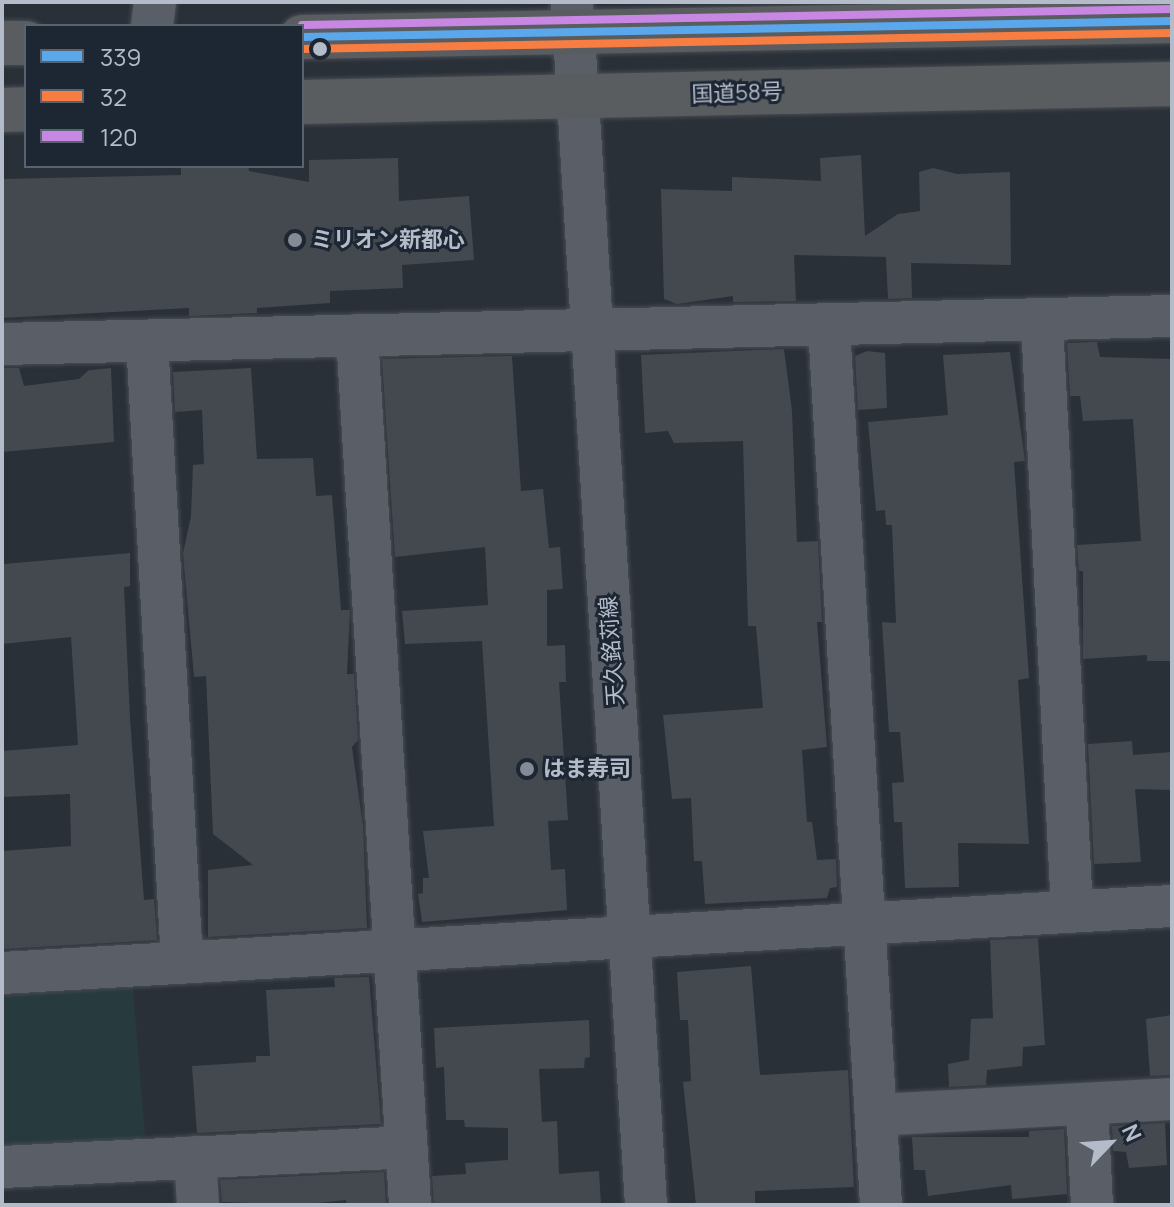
<!DOCTYPE html>
<html>
<head>
<meta charset="utf-8">
<style>
	body { margin:0 }
	#map { position:relative; width:1174px; height:1207px; overflow:hidden; background:#2a3038; font-family:Manrope,"Noto Sans JP",sans-serif }
	div>[style] { position:absolute }
	[style*='--x'] { left:calc(var(--x)*1px); top:calc(var(--y)*1px); width:calc(var(--w)*1px); rotate:calc(var(--a)*1deg) }
	.green>* { inset:0; background:#273a3e }
	.building>* { inset:0; background:#444950 }
	.roads { filter:drop-shadow(0 0 2px #484c53) drop-shadow(0 0 2px #484c53) }
	.minor>* { height:42px; margin:-21px; padding:0 21px; transform-origin:21px; border-radius:21px; background:#5a5e66 }
	.highway>* { height:44px; margin:-22px; padding:0 22px; transform-origin:22px; border-radius:22px; background:#5a5d60 }
	.bus-1>* { height:8px; margin:-4px; padding:0 4px; transform-origin:4px; border-radius:4px; background:#5aa8eb }
	.bus-2>* { height:8px; margin:-4px; padding:0 4px; transform-origin:4px; border-radius:4px; background:#f77d43 }
	.bus-3>* { height:8px; margin:-4px; padding:0 4px; transform-origin:4px; border-radius:4px; background:#c787e3 }
	.dots>* { width:22px; height:22px; translate:-50% -50%; box-sizing:border-box; border:4px solid #1d2633; border-radius:50% }
	span { translate:-50% -50%; white-space:nowrap; text-align:center; line-height:1.15; -webkit-text-stroke:6px #1d2633; paint-order:stroke }
	.street-label { font-size:22px; color:#b4bcc9 }
	.poi-label { font-size:22px; color:#b4bcc9; font-weight:700 }
	.left { translate:0 -50%; text-align:left }
	.frame { position:absolute; inset:0; border:4px solid #b4bcc9; pointer-events:none }
	.legend { position:absolute; left:24px; top:24px; width:280px; height:144px; box-sizing:border-box; background:#1d2633; border:2px solid #59626f; margin:0; padding:10px 14px; list-style:none; font-size:24px; color:#b4bcc9 }
	.legend li { display:flex; align-items:center; gap:16px; height:40px }
	.legend b { width:40px; border:2px solid #59626f }
	.north { position:absolute; left:1070px; top:1103px; width:80px; height:80px; -webkit-text-stroke:6px #1d2633; paint-order:stroke; rotate:65deg; font-size:22px; font-weight:700; line-height:32px; text-align:center; color:#b4bcc9 }
	.north::after { content:''; display:block; margin:auto; width:28px; height:36px; background:#b4bcc9; clip-path:polygon(50% 0,100% 100%,50% 72%,0 100%) }
</style>
</head>
<body>
<div id="map">
	<div class="green">
		<div style="clip-path:polygon(123px 978px,133px 987px,145px 1133px,132px 1145px,2px 1153px,2px 985px)"></div>
	</div>
	<div class="building">
		<div style="clip-path:polygon(861px 155px,865px 236px,898px 214px,920px 211px,919px 172px,933px 168px,957px 174px,1010px 172px,1011px 265px,911px 263px,912px 298px,888px 299px,886px 257px,794px 255px,796px 301px,733px 302px,733px 296px,677px 304px,664px 299px,661px 189px,732px 191px,732px 177px,821px 181px,820px 158px)"></div>
		<div style="clip-path:polygon(398px 158px,399px 201px,469px 196px,474px 260px,402px 265px,403px 288px,330px 291px,330px 303px,257px 308px,257px 313px,189px 316px,189px 308px,2px 318px,2px 179px,181px 175px,181px 166px,248px 166px,249px 171px,309px 182px,309px 160px)"></div>
		<div style="clip-path:polygon(1097px 342px,1100px 357px,1172px 359px,1172px 661px,1147px 661px,1147px 655px,1083px 659px,1083px 571px,1079px 571px,1077px 545px,1141px 541px,1133px 419px,1083px 421px,1080px 396px,1070px 396px,1067px 343px)"></div>
		<div style="clip-path:polygon(784px 349px,792px 411px,797px 542px,818px 541px,822px 622px,817px 622px,827px 747px,802px 750px,807px 822px,812px 822px,817px 860px,836px 859px,837px 887px,830px 888px,827px 898px,705px 904px,702px 861px,694px 861px,691px 798px,672px 799px,663px 715px,763px 708px,756px 626px,748px 626px,743px 441px,674px 443px,668px 431px,645px 433px,641px 355px)"></div>
		<div style="clip-path:polygon(867px 351px,885px 353px,887px 408px,858px 410px,855px 356px)"></div>
		<div style="clip-path:polygon(1010px 352px,1025px 461px,1014px 462px,1029px 678px,1018px 680px,1029px 844px,958px 843px,959px 887px,905px 888px,902px 822px,894px 822px,892px 783px,904px 782px,900px 732px,889px 732px,882px 622px,896px 623px,892px 525px,886px 525px,885px 510px,876px 511px,868px 422px,948px 415px,943px 355px)"></div>
		<div style="clip-path:polygon(512px 356px,521px 491px,543px 489px,549px 548px,560px 547px,563px 589px,547px 590px,547px 646px,565px 645px,566px 682px,559px 682px,568px 820px,548px 821px,551px 870px,565px 869px,567px 910px,422px 922px,418px 894px,423px 893px,423px 878px,429px 878px,423px 831px,494px 826px,482px 641px,405px 644px,402px 611px,488px 605px,485px 547px,395px 557px,382px 359px)"></div>
		<div style="clip-path:polygon(2px 368px,19px 368px,24px 386px,79px 379px,89px 370px,111px 368px,114px 442px,2px 452px)"></div>
		<div style="clip-path:polygon(251px 368px,257px 459px,313px 458px,316px 496px,332px 495px,341px 610px,350px 610px,347px 674px,354px 674px,358px 740px,352px 747px,363px 826px,367px 928px,208px 937px,208px 870px,253px 865px,213px 834px,206px 676px,194px 677px,183px 553px,191px 516px,193px 465px,204px 464px,202px 410px,175px 412px,173px 372px)"></div>
		<div style="clip-path:polygon(130px 553px,130px 586px,124px 587px,130px 719px,144px 900px,154px 899px,157px 940px,2px 949px,2px 851px,71px 846px,70px 794px,2px 797px,2px 751px,78px 745px,71px 637px,2px 644px,4px 564px)"></div>
		<div style="clip-path:polygon(1132px 741px,1133px 755px,1172px 752px,1172px 790px,1135px 789px,1141px 862px,1094px 864px,1088px 744px)"></div>
		<div style="clip-path:polygon(1038px 938px,1045px 1045px,1023px 1047px,1022px 1066px,987px 1070px,986px 1085px,949px 1087px,948px 1064px,969px 1060px,971px 1019px,993px 1018px,990px 940px)"></div>
		<div style="clip-path:polygon(751px 966px,760px 1075px,848px 1070px,854px 1187px,755px 1191px,755px 1205px,696px 1205px,683px 1082px,691px 1081px,688px 1020px,680px 1020px,677px 972px)"></div>
		<div style="clip-path:polygon(369px 977px,381px 1124px,197px 1133px,192px 1066px,256px 1062px,256px 1056px,270px 1056px,266px 990px,335px 987px,334px 978px)"></div>
		<div style="clip-path:polygon(1172px 1015px,1172px 1075px,1150px 1076px,1146px 1019px)"></div>
		<div style="clip-path:polygon(589px 1020px,590px 1057px,585px 1058px,584px 1068px,539px 1069px,542px 1122px,557px 1121px,559px 1174px,599px 1171px,601px 1205px,434px 1205px,432px 1176px,466px 1174px,465px 1163px,508px 1160px,508px 1128px,465px 1127px,464px 1120px,446px 1120px,444px 1067px,436px 1068px,434px 1028px)"></div>
		<div style="clip-path:polygon(1165px 1123px,1167px 1165px,1129px 1168px,1126px 1152px,1113px 1151px,1112px 1126px)"></div>
		<div style="clip-path:polygon(1064px 1129px,1067px 1194px,1012px 1199px,1011px 1185px,928px 1196px,925px 1170px,914px 1170px,912px 1137px,1029px 1137px,1029px 1131px)"></div>
		<div style="clip-path:polygon(384px 1172px,386px 1205px,347px 1205px,346px 1200px,299px 1205px,222px 1202px,220px 1180px)"></div>
	</div>
	<div class="roads">
		<div class="minor">
			<div style="--x:572;--y:2;--w:1205;--a:86.48"></div>
			<div style="--x:152;--y:26;--w:24;--a:-83"></div>
			<div style="--x:1042;--y:323;--w:588;--a:87.07"></div>
			<div style="--x:829;--y:327;--w:880;--a:86.61"></div>
			<div style="--x:357;--y:335;--w:872;--a:86.51"></div>
			<div style="--x:147;--y:341;--w:622;--a:86.77"></div>
			<div style="--x:2;--y:344;--w:1170;--a:-1.37"></div>
			<div style="--x:2;--y:973;--w:1172;--a:-3.28"></div>
			<div style="--x:1087;--y:1106;--w:99;--a:87.1"></div>
			<div style="--x:876;--y:1115;--w:296;--a:-3.1"></div>
			<div style="--x:195;--y:1157;--w:48;--a:86.4"></div>
			<div style="--x:2;--y:1167;--w:404;--a:-2.8"></div>
		</div>
		<div class="highway">
			<div style="--x:302;--y:37;--w:870;--a:-1.05"></div>
			<div style="--x:2;--y:43;--w:24;--a:0"></div>
			<div style="--x:302;--y:102;--w:870;--a:-1.19"></div>
			<div style="--x:2;--y:110;--w:24;--a:-2"></div>
		</div>
	</div>
	<div class="bus-1">
		<div style="--x:302;--y:37;--w:870;--a:-1.05"></div>
	</div>
	<div class="bus-2">
		<div style="--x:302;--y:49;--w:870;--a:-1.05"></div>
	</div>
	<div class="bus-3">
		<div style="--x:302;--y:25;--w:870;--a:-1.05"></div>
	</div>
	<div class="dots">
		<div style="left:320px;top:49px;background:#b4bcc9"></div>
		<div style="left:295px;top:240px;background:#848b96"></div>
		<div style="left:527px;top:769px;background:#848b96"></div>
	</div>
	<div class="street-label">
		<span style="left:737px;top:93px;rotate:-2deg">国道58号</span>
		<span style="left:612px;top:651px;rotate:-94deg">天久銘苅線</span>
	</div>
	<div class="poi-label">
		<span class="left" style="left:311px;top:240px">ミリオン新都心</span>
		<span class="left" style="left:543px;top:769px">はま寿司</span>
	</div>
	<div class="frame"></div>
	<ul class="legend">
	<li><b style="height:10px;background:#5aa8eb"></b>339</li>
	<li><b style="height:10px;background:#f77d43"></b>32</li>
	<li><b style="height:10px;background:#c787e3"></b>120</li>
	</ul>
	<div class="north">N</div>
</div>
</body>
</html>
